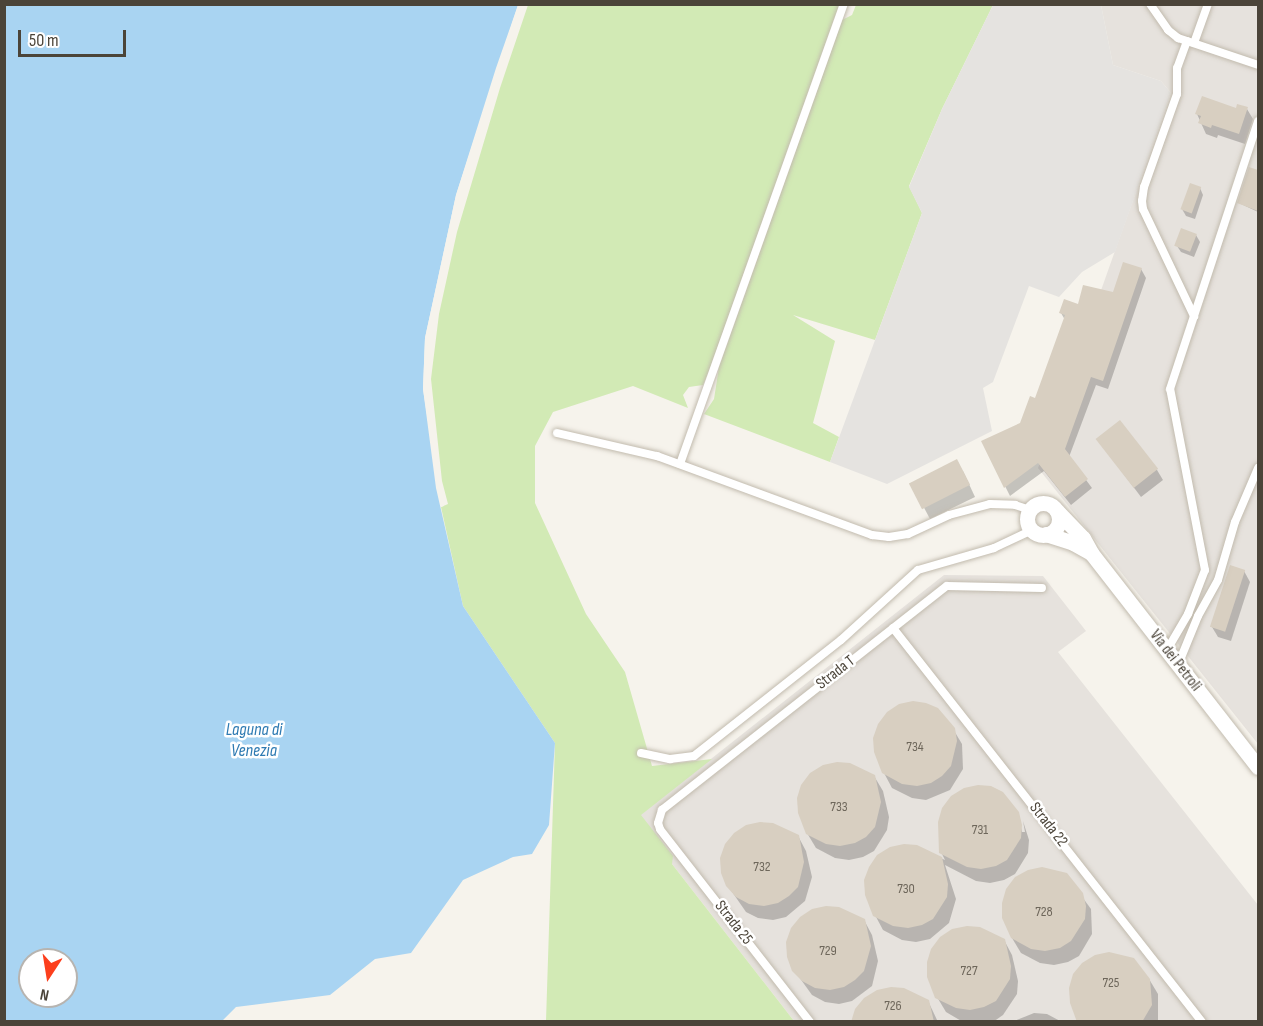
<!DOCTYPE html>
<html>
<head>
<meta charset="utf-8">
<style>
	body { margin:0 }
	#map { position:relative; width:1263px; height:1026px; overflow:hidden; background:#f6f3ec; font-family:"Sofia Sans Condensed",sans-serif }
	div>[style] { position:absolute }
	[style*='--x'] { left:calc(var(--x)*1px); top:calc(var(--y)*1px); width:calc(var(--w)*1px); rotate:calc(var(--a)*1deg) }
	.industrial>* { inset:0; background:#e6e2dd }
	.green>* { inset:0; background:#d2eab5 }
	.parking>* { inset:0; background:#e5e3e0 }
	.water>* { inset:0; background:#a9d4f2 }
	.pier>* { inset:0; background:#f6f3ec }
	.shadow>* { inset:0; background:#0003 }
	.building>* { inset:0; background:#d8cfc1; transform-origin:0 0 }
	.roads { filter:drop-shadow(0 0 2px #c2bbae) drop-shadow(0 0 2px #c2bbae) }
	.lane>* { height:8px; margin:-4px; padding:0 4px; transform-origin:4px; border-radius:4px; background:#fff }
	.street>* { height:15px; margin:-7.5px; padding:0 7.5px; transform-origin:7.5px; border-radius:7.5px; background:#fff }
	.street>.ring { margin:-7.5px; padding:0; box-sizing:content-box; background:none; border:15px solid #fff; border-radius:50% }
	span { translate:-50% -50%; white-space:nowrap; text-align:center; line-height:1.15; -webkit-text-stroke:5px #fff; paint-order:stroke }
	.number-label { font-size:14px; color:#6e675b }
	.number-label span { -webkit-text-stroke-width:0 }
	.street-label { font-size:16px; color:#4b4439 }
	.water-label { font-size:18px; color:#2e7ab2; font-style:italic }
	.frame { position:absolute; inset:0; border:6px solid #4b4439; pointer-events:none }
	.north { position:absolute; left:18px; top:948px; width:60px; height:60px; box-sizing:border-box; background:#fff; border:2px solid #b7b4b0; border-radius:50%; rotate:192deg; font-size:16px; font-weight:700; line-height:24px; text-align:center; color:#4b4439 }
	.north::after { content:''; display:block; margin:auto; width:21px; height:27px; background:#fc3f1d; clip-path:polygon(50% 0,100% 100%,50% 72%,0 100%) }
	.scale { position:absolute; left:18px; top:30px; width:108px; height:27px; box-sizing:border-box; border:3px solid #4b4439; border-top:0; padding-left:8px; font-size:18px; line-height:21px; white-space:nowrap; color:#4b4439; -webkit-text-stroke:4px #fff; paint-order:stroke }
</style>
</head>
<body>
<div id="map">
	<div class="industrial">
		<div style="clip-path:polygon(1101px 5px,1258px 5px,1258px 744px,1038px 468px,1171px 93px,1161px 81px,1113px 65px)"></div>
		<div style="clip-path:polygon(944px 575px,1043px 576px,1086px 631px,1058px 652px,1258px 905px,1258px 1021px,794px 1021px,672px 864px,672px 856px,640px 815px)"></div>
	</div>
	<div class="green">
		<div style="clip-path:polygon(528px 5px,839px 5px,709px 371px,703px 385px,689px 387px,683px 395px,688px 408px,633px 386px,553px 412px,535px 446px,535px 503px,586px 614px,625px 672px,652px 766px,712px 759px,641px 815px,673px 856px,672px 864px,794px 1021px,546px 1021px,555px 743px,463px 606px,441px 507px,448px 504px,442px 481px,431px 379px,439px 314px,457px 232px,500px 88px)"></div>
		<div style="clip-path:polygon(856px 5px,993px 5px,942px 109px,909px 186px,922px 213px,875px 340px,793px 315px,835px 341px,813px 423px,839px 437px,830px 462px,704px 414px,714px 399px,719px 367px,842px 20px,852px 15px)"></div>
	</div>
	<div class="parking">
		<div style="clip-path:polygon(993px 5px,1101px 5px,1113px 65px,1161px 81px,1171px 93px,1115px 252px,1082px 272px,1059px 297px,1029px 286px,993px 382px,983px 388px,992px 431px,887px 484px,830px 462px,922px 213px,909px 187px,942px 109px)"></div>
	</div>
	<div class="water">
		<div style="clip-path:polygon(evenodd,5px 5px,518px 5px,456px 195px,425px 338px,423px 389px,436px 488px,463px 606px,555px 743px,549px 825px,532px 854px,513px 857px,463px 880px,411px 953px,375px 959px,330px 995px,236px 1007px,222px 1021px,5px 1022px,5px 5px,30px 960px,66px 960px,66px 996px,30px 996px,30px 960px)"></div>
	</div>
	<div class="pier">
		<div style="clip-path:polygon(521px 4px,459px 196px,428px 338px,426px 389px,444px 506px,441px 507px,423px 389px,425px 338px,456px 195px,496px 68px,518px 5px)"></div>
	</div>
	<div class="shadow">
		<div style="clip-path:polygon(1247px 109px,1253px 119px,1245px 144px,1218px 135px,1217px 138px,1206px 134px,1197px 114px)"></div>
		<div style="clip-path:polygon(1250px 169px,1258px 171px,1258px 212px,1239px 203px)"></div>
		<div style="clip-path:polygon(1200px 188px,1203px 195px,1195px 219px,1186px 216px,1182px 209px)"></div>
		<div style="clip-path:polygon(1196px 235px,1200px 242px,1194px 257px,1181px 252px,1177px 246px)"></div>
		<div style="clip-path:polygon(1141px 269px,1146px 278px,1108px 389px,1096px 385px,1069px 457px,1092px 488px,1071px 505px,1044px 471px,1010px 496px,983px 442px,1021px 424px,1036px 400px,1065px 320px,1061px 313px,1114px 294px)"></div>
		<div style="clip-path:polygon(1098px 440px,1157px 470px,1163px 480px,1141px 497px)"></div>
		<div style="clip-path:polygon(963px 471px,975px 497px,930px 519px,911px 483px)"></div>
		<div style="clip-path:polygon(1244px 571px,1250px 582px,1231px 641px,1218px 637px,1212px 627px)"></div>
		<div style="clip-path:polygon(953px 729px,962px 744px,963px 769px,950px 790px,926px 800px,912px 798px,892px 788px,884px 773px)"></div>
		<div style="clip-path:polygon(874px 776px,883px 791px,889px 817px,887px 830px,874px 851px,863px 857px,849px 860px,835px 858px,816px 848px,807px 833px)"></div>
		<div style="clip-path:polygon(1018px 813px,1022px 832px,1025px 832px,1023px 821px,1029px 840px,1028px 853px,1015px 874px,1004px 880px,990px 883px,976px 881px,945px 865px,956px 899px,949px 923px,930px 939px,916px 942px,902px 940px,883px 930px,875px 915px,917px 847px,945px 860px,941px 852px)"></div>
		<div style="clip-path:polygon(798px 836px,806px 851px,812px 877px,805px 901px,786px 917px,773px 920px,758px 918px,746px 912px,728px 886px)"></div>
		<div style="clip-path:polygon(1042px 868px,1066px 875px,1091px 909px,1092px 934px,1079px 956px,1068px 962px,1054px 965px,1040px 963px,1021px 953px,1012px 938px)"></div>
		<div style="clip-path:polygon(864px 920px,872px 935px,878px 961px,872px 986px,852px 1001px,839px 1004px,825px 1002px,812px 995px,794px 970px)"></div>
		<div style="clip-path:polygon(1004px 940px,1012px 955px,1018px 981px,1017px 994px,1003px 1015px,993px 1022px,963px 1022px,946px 1012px,937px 997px)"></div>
		<div style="clip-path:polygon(1109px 953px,1133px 960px,1149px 979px,1158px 994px,1158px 1022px,1079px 1022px)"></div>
		<div style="clip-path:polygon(928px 1001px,938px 1022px,853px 1022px)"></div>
		<div style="clip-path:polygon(1034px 1013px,1047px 1014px,1062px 1022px,1012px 1022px)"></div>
	</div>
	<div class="building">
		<div style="clip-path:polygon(1202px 96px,1236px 108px,1237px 104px,1248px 107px,1239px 134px,1212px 125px,1211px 128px,1198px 123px,1201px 116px,1195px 114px)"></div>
		<div style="clip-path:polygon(1249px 167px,1258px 170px,1258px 211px,1237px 203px)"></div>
		<div style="left:1190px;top:183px;width:12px;height:28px;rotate:20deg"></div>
		<div style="left:1181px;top:228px;width:17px;height:19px;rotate:21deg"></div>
		<div style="clip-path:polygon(1123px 262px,1142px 268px,1103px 381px,1091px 377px,1065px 449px,1088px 479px,1065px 497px,1038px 463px,1004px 488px,981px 441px,1020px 423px,1030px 396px,1035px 398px,1065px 315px,1059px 313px,1064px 299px,1078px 304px,1083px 285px,1113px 292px)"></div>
		<div style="left:1120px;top:420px;width:62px;height:31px;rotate:52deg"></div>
		<div style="left:957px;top:459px;width:29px;height:54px;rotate:63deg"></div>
		<div style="left:1230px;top:565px;width:16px;height:65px;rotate:18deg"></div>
		<div style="clip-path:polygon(913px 701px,926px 703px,938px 708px,955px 728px,957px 741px,951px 766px,942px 776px,931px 783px,917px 786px,902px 784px,882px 773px,874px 752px,873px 738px,878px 724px,887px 712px,899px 704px)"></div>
		<div style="clip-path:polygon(837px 762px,850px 763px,875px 775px,881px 802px,875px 827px,866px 837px,855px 843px,840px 846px,826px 844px,806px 834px,798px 813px,797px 798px,801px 785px,810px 773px,823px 765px)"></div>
		<div style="clip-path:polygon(978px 785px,991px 786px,1003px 792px,1019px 812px,1022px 825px,1021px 838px,1007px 860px,996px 866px,981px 869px,967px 867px,939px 853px,938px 822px,942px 808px,951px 796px,964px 788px)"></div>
		<div style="clip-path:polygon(760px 822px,773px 823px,799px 835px,804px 862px,798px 887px,789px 896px,778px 903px,764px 906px,749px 904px,736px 897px,726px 886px,721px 873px,720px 858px,725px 844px,734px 833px,746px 825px)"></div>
		<div style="clip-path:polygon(904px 844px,917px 845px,942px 857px,948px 884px,947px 897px,933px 919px,922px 925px,908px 928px,893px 926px,873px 916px,865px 895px,864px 880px,869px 867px,877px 855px,890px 847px)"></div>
		<div style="clip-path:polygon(1042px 867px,1067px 873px,1083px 893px,1086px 906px,1085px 919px,1071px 941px,1060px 948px,1045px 951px,1031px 949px,1011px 938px,1002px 918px,1002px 903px,1006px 889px,1015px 877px,1028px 870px)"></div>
		<div style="clip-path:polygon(826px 906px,839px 907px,865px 919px,871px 946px,864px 971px,855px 980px,844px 987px,830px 990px,815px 988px,802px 981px,792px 971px,787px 957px,786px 942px,791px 928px,800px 917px,812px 909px)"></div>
		<div style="clip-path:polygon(967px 926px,980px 927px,1005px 939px,1011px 966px,1010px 979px,996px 1001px,984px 1007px,970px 1010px,956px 1008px,935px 998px,927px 977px,927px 962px,931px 949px,940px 937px,952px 929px)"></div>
		<div style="clip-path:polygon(1109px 952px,1134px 958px,1150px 979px,1152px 1005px,1142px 1022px,1077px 1022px,1070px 1003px,1069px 988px,1073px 974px,1082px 963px,1095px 955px)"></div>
		<div style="clip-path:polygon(891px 987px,904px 988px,929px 1000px,934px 1022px,851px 1022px,855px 1009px,864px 998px,877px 990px)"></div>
	</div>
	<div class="roads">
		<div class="lane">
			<div style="--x:1150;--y:4;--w:32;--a:55"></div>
			<div style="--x:1168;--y:30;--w:13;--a:39"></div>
			<div style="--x:1178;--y:38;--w:84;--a:18.6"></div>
			<div style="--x:1187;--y:41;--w:29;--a:110"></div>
			<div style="--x:1177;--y:68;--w:26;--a:90"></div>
			<div style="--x:1177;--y:94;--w:99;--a:109.5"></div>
			<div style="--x:1144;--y:187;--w:14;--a:98"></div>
			<div style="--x:1142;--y:201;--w:8;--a:83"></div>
			<div style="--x:1143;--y:209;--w:119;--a:64.5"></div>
			<div style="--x:1194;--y:43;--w:41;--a:-70.3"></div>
			<div style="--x:557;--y:433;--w:103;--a:13"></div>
			<div style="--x:657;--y:456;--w:229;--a:20.2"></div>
			<div style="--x:872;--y:535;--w:17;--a:7"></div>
			<div style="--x:889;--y:537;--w:19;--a:-9"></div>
			<div style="--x:908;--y:534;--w:45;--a:-24.9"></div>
			<div style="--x:949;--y:515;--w:42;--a:-15"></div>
			<div style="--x:990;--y:504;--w:25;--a:2"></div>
			<div style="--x:1015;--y:505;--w:16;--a:18"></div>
			<div style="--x:680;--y:464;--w:488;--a:-70.4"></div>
			<div style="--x:893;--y:628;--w:501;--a:51.89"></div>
			<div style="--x:1167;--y:650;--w:42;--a:-59.7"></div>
			<div style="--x:1188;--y:614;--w:47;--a:-68.9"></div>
			<div style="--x:1205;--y:570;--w:184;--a:-100.9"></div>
			<div style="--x:1170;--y:389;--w:282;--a:-71.8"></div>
			<div style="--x:1178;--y:665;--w:53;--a:-67.8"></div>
			<div style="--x:1198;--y:616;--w:41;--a:-60.9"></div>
			<div style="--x:1218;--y:580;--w:60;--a:-73.7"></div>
			<div style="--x:1235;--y:522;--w:59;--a:-66.9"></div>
			<div style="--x:641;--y:753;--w:30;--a:12"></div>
			<div style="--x:670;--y:759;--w:24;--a:-7"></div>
			<div style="--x:694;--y:756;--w:187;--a:-38.3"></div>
			<div style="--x:841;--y:640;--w:104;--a:-42.3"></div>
			<div style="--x:918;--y:570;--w:79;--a:-16.1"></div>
			<div style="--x:994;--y:548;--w:42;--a:-25.3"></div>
			<div style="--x:810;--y:1022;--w:244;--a:-127.9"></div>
			<div style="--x:660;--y:829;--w:6;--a:-108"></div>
			<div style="--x:658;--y:823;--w:14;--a:-73"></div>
			<div style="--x:662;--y:810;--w:362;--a:-38.2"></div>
			<div style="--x:947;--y:586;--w:95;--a:1.2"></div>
		</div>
		<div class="street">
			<div class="ring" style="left:1027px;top:503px;width:17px;height:17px"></div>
			<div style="--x:1057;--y:511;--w:37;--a:46"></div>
			<div style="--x:1083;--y:538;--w:18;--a:61"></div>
			<div style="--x:1092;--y:554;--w:270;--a:52.1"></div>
			<div style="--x:1046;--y:534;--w:28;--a:18"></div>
			<div style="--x:1073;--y:543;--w:18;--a:29"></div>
		</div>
	</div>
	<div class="number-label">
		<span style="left:915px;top:747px">734</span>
		<span style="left:839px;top:807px">733</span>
		<span style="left:980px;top:830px">731</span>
		<span style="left:762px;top:867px">732</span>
		<span style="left:906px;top:889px">730</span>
		<span style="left:1044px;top:912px">728</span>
		<span style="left:828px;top:951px">729</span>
		<span style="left:969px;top:971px">727</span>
		<span style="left:1111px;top:983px">725</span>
		<span style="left:893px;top:1006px">726</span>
	</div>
	<div class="street-label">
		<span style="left:1175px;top:661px;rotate:52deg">Via dei Petroli</span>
		<span style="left:836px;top:673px;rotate:-38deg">Strada T</span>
		<span style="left:1048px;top:825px;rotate:52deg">Strada 22</span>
		<span style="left:733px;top:923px;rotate:52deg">Strada 25</span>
	</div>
	<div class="water-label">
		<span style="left:254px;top:741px">Laguna di<br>Venezia</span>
	</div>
	<div class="frame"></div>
	<div class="north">N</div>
	<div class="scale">50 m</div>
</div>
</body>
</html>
